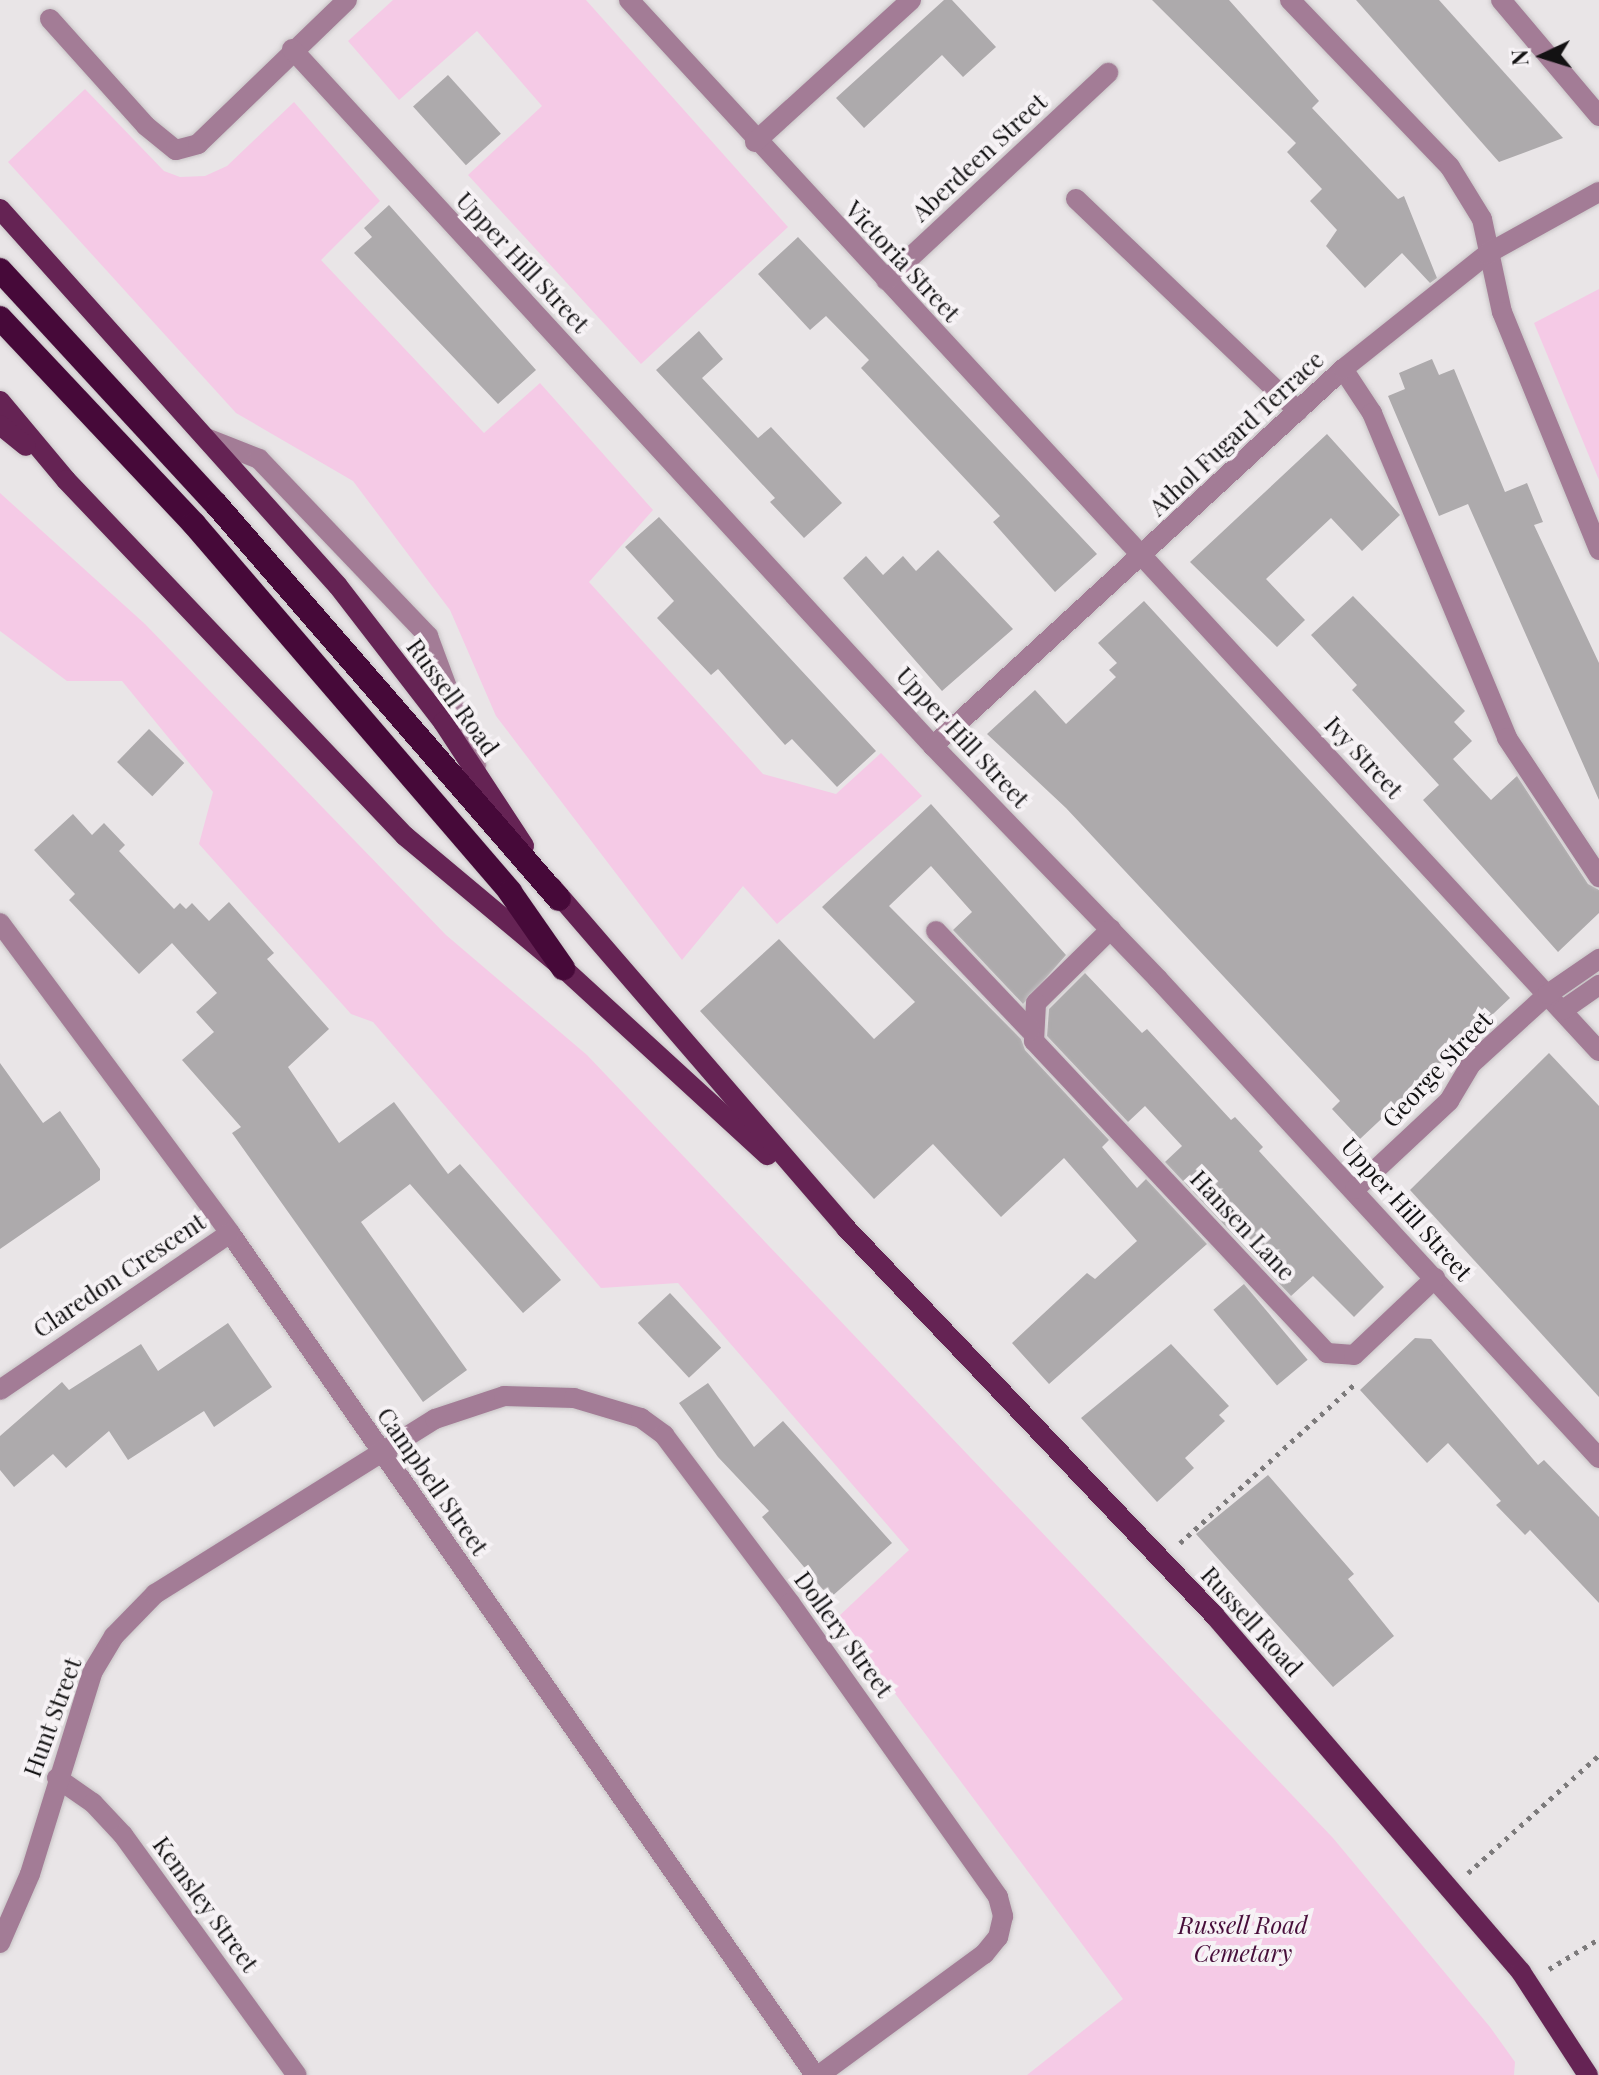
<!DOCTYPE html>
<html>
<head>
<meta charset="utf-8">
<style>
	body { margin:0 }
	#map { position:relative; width:1599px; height:2075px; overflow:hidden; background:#e9e5e7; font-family:"Playfair Display",serif }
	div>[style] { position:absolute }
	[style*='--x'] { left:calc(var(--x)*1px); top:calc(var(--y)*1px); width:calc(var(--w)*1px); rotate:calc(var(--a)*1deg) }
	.green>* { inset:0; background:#f5cae6 }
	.building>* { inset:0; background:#adaaac; transform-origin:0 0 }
	.path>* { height:5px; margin-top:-2.5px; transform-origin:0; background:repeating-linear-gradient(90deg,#7c7a7b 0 4px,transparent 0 10px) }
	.roads { filter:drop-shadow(0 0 2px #c7c3c5) drop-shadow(0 0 2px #c7c3c5) }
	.minor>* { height:20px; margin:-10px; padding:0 10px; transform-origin:10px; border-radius:10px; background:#a37c96 }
	.major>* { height:20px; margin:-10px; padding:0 10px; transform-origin:10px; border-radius:10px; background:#652354 }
	.highway>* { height:24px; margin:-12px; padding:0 12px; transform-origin:12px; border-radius:12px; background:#460939 }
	span { translate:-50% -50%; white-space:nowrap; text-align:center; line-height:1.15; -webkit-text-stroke:8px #f6f2f5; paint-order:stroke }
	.street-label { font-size:24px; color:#131213 }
	.park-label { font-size:24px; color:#470e3a; font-style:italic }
	.north { position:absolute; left:1503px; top:16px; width:80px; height:80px; -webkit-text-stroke:6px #f6f2f5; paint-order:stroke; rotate:266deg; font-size:22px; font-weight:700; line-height:32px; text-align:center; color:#131213 }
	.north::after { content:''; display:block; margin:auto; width:28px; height:36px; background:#131213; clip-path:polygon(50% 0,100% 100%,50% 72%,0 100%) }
</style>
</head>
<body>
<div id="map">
	<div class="green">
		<div style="clip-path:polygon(393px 0,586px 0,788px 227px,641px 364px,468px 175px,542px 106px,477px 31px,399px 100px,348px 41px)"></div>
		<div style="clip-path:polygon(85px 89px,164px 171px,180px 177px,205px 176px,227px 166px,294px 102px,380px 201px,321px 260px,484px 433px,540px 383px,653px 510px,589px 582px,763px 774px,836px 794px,881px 753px,922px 796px,777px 924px,743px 886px,682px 960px,496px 716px,450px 610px,353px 481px,236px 413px,8px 162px)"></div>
		<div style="clip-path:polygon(1599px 289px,1599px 480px,1534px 323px)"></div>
		<div style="clip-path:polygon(0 493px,145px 624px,446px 935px,587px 1055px,1333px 1838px,1490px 2027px,1515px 2062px,1514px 2075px,1027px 2075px,1123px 1999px,838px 1617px,909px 1550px,678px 1283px,601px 1288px,373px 1022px,351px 1014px,199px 844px,213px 792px,122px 681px,67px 681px,0 631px)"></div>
	</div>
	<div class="building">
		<div style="clip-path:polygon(944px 0,952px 0,996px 47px,963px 77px,942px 55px,864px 128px,836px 98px)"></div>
		<div style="clip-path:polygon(1152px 0,1229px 0,1319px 101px,1312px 108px,1398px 199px,1404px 196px,1437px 278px,1430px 283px,1402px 253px,1365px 288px,1326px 246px,1337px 230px,1310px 201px,1322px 189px,1287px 152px,1296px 143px)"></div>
		<div style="clip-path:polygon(1356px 0,1439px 0,1563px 138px,1499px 162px)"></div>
		<div style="left:448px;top:75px;width:79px;height:47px;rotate:48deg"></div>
		<div style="clip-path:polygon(389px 205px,536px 370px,498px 404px,354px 253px,372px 237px,364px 228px)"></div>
		<div style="clip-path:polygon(798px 237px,1097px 554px,1055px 592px,993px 522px,1000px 516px,861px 368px,869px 360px,826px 316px,810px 330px,758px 274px)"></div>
		<div style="clip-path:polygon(699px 331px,723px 359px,702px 378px,758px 438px,771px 427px,842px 503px,804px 538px,770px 502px,775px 498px,656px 370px)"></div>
		<div style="clip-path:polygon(1432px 359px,1439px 375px,1454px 369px,1505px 492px,1527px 483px,1543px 522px,1534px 525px,1599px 663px,1599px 800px,1468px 504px,1439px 516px,1388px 396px,1405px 389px,1399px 373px)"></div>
		<div style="clip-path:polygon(1327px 434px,1400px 515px,1362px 551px,1331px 518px,1266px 579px,1305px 620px,1277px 647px,1190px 562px)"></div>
		<div style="clip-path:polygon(659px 517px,876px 751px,837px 787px,792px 739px,785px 745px,718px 669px,711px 675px,657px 618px,674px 601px,625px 547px)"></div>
		<div style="clip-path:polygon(938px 550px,1013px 629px,942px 691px,843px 578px,866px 556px,883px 575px,903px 556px,916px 571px)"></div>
		<div style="clip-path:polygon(1353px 596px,1465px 711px,1454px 722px,1472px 741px,1453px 759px,1491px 800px,1517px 776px,1588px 884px,1599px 890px,1599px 913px,1558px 952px,1423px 800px,1439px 785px,1352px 690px,1357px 685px,1311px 635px)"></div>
		<div style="clip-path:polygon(1144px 601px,1510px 998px,1360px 1139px,1332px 1109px,1340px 1101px,1066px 808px,987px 734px,1035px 690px,1066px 724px,1116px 677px,1109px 670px,1117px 663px,1098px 643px)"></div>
		<div style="left:149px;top:729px;width:49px;height:46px;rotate:44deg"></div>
		<div style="clip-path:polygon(931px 804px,1066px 955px,1023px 1004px,953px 930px,972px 912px,931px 866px,889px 906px,1021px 1039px,1025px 1050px,1109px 1140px,1102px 1147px,1137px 1188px,1146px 1179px,1207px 1244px,1049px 1384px,1012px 1343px,1087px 1273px,1095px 1279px,1137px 1241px,1064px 1158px,1001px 1217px,933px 1144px,874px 1199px,700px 1011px,779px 939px,874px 1039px,915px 1002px,822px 907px)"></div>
		<div style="clip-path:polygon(73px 814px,92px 835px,104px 823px,125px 845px,119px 851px,174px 909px,180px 903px,186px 909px,192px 903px,209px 921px,229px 902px,274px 953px,267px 959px,329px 1029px,288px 1067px,339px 1143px,394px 1102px,448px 1174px,460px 1164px,561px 1280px,523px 1313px,410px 1184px,361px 1222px,467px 1370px,423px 1402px,232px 1133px,241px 1127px,182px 1060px,214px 1032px,196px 1012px,217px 993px,172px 943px,139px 974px,69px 900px,75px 894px,34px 850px)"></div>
		<div style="clip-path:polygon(1085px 973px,1142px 1033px,1147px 1029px,1231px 1120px,1235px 1117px,1263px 1147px,1259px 1151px,1384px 1287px,1354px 1317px,1313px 1276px,1291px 1296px,1165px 1162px,1182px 1146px,1145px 1106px,1128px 1122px,1047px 1036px,1049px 1009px)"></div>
		<div style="clip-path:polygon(1549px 1053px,1599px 1106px,1599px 1397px,1410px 1190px)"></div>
		<div style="clip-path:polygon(0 1063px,43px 1123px,60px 1111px,100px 1169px,100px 1180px,0 1249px)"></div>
		<div style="left:1244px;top:1284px;width:99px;height:40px;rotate:50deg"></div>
		<div style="left:670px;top:1293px;width:75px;height:44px;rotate:47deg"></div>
		<div style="clip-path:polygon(228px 1323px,272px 1387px,214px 1427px,204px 1411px,128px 1460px,109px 1431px,66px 1468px,53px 1454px,14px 1487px,0 1470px,0 1436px,62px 1382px,69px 1390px,141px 1344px,158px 1371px)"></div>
		<div style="clip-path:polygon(1415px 1338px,1431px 1339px,1538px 1465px,1544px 1460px,1599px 1517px,1599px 1603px,1530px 1530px,1525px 1535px,1496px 1505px,1501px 1501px,1448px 1443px,1427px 1463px,1360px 1390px)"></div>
		<div style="clip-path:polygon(1171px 1344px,1229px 1406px,1219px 1415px,1225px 1421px,1185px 1458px,1194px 1468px,1157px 1502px,1081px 1418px)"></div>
		<div style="clip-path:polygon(708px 1383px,754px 1447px,783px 1421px,892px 1543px,830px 1598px,762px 1517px,769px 1511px,718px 1457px,679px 1403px)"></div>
		<div style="clip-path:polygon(1268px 1475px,1354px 1574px,1348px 1579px,1394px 1636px,1333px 1687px,1196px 1534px)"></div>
	</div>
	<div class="path">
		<div style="--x:1180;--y:1543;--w:238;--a:-42.3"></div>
		<div style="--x:1468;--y:1873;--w:176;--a:-42"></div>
		<div style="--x:1549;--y:1969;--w:58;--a:-31"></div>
	</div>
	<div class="roads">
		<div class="minor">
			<div style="--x:629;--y:0;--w:1430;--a:47.3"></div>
			<div style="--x:1290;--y:0;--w:231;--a:46.2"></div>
			<div style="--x:1450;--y:167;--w:61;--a:58.4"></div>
			<div style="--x:1482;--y:219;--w:95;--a:77.9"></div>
			<div style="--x:1502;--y:312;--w:257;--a:67.8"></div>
			<div style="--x:1501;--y:0;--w:152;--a:49.8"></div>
			<div style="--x:50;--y:19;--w:144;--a:48.1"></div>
			<div style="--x:146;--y:126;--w:38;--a:39"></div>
			<div style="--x:176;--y:150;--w:23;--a:-15"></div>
			<div style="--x:198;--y:144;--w:207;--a:-44"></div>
			<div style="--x:292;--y:49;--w:947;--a:47.4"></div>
			<div style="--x:933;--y:746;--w:324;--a:46"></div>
			<div style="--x:1158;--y:979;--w:651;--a:47.37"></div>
			<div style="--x:755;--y:142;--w:211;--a:-42.3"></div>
			<div style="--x:1076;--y:199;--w:307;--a:43.7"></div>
			<div style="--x:886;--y:280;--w:304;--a:-43"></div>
			<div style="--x:1343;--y:369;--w:53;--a:56.6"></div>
			<div style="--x:1372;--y:413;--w:352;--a:67.4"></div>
			<div style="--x:1507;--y:738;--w:167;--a:56.5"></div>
			<div style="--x:206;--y:438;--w:57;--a:21.6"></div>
			<div style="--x:259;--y:459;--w:245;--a:46.3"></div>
			<div style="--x:428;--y:636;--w:138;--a:69.6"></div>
			<div style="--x:933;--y:746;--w:557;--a:-42.6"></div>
			<div style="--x:1343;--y:369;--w:184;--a:-38.6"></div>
			<div style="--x:1487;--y:254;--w:128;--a:-29"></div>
			<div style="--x:0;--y:923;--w:386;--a:53.4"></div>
			<div style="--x:230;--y:1233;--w:1025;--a:55.21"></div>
			<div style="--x:1111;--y:929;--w:105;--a:135.4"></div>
			<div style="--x:1036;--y:1003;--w:38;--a:93"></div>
			<div style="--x:1034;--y:1041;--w:428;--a:46.8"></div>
			<div style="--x:1327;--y:1353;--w:27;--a:4"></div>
			<div style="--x:1354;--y:1355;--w:112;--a:-43.5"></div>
			<div style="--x:936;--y:931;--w:137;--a:46.5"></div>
			<div style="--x:1563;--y:1010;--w:44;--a:-34.8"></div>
			<div style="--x:1355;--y:1189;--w:129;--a:-43.1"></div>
			<div style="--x:1449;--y:1101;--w:43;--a:-59.3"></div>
			<div style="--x:1471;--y:1064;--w:104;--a:-42.3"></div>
			<div style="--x:1548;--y:994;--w:62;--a:-34.5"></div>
			<div style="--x:0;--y:1390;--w:278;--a:-34.3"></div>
			<div style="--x:57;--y:1778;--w:44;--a:34.8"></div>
			<div style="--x:93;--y:1803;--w:44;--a:46.8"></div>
			<div style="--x:123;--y:1835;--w:296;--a:54.1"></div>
			<div style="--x:0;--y:1943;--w:75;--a:-66.5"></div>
			<div style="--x:30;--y:1874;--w:213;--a:-72.8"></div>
			<div style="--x:93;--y:1671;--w:41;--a:-59"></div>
			<div style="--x:114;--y:1636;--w:59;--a:-45.7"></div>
			<div style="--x:155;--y:1594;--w:330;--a:-32"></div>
			<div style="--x:435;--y:1419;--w:73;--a:-18.4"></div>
			<div style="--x:504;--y:1396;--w:70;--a:1.6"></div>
			<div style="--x:574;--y:1398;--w:70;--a:16.6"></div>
			<div style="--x:641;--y:1418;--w:29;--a:36"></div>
			<div style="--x:664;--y:1435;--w:210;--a:53.1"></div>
			<div style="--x:790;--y:1603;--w:360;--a:54.7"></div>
			<div style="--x:998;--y:1897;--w:20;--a:75"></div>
			<div style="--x:1003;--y:1916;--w:22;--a:103"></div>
			<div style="--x:998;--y:1937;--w:22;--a:129"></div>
			<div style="--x:984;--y:1954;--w:205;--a:143.7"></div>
		</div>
		<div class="major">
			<div style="--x:0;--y:209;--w:506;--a:48.12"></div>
			<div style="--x:338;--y:586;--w:172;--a:52.3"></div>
			<div style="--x:443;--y:722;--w:148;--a:56.8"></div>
			<div style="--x:0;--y:401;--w:103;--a:50.1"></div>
			<div style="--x:66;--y:480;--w:492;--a:46.4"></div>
			<div style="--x:405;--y:836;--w:206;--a:39.9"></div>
			<div style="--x:563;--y:968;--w:277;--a:42.5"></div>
			<div style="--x:0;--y:425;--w:33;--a:39"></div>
			<div style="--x:551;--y:886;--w:452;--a:49.2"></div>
			<div style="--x:846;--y:1228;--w:535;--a:46.44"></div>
			<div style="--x:1215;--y:1616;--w:469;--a:49.3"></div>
			<div style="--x:1521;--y:1972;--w:123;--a:57"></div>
		</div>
		<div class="highway">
			<div style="--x:0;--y:270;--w:318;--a:47.3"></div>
			<div style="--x:216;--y:504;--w:523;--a:49.03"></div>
			<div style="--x:0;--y:318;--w:283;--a:46.7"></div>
			<div style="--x:194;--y:524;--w:485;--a:49.3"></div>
			<div style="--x:510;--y:892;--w:93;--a:55.1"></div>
		</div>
	</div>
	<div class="street-label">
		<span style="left:979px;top:157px;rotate:-43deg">Aberdeen Street</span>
		<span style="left:903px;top:261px;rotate:47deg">Victoria Street</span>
		<span style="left:523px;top:262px;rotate:47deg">Upper Hill Street</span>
		<span style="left:1236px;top:433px;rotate:-43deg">Athol Fugard Terrace</span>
		<span style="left:453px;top:697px;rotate:54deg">Russell Road</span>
		<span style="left:963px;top:737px;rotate:47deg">Upper Hill Street</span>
		<span style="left:1364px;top:757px;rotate:47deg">Ivy Street</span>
		<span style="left:1437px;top:1069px;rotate:-47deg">George Street</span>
		<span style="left:1407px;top:1209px;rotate:48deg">Upper Hill Street</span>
		<span style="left:1243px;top:1225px;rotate:47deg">Hansen Lane</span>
		<span style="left:119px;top:1275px;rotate:-34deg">Claredon Crescent</span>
		<span style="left:433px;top:1481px;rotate:55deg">Campbell Street</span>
		<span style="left:1252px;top:1621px;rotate:48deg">Russell Road</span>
		<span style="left:844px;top:1634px;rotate:54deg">Dollery Street</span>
		<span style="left:52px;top:1717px;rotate:-70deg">Hunt Street</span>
		<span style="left:206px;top:1904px;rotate:54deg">Kemsley Street</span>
	</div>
	<div class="park-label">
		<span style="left:1243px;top:1939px">Russell Road<br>Cemetary</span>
	</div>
	<div class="north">N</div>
</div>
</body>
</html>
